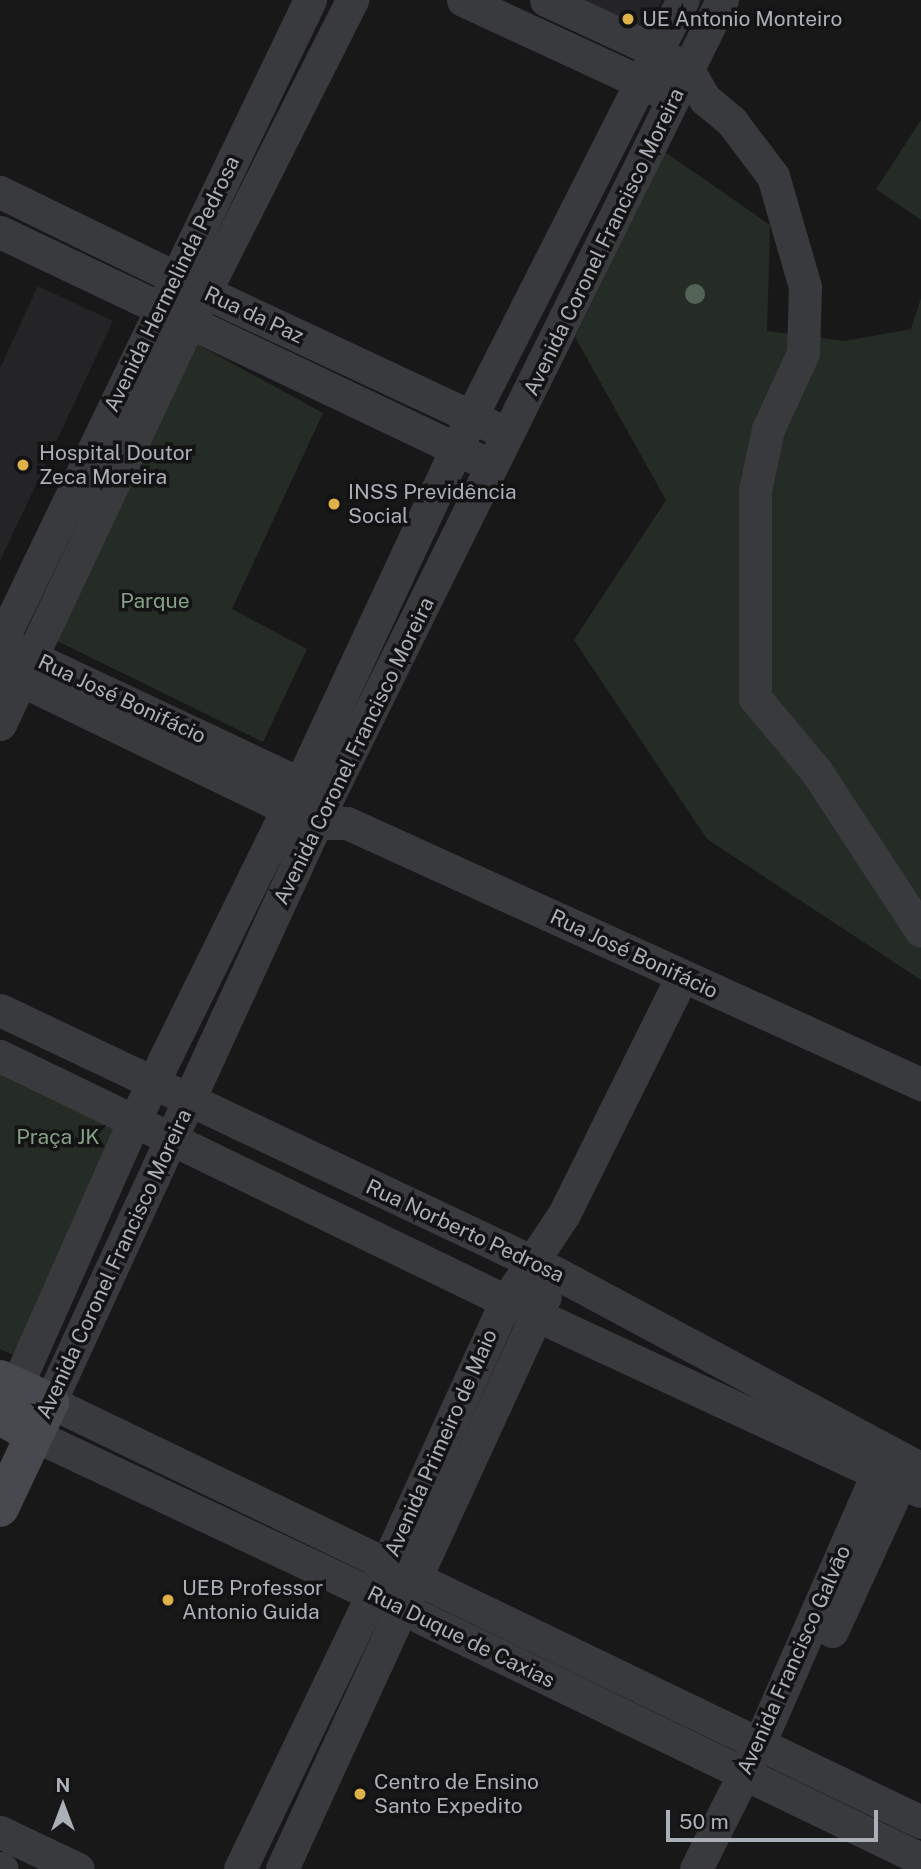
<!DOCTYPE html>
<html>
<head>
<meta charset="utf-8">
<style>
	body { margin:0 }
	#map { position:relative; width:921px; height:1869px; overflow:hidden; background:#181819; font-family:"Public Sans",sans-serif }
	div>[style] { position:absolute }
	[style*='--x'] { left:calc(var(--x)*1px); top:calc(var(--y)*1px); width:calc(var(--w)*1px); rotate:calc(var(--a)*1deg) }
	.built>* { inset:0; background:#242426 }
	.green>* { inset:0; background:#242c25 }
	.street>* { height:33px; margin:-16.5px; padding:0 16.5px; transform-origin:16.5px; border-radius:16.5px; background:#393a3e }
	.secondary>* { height:38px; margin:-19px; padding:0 19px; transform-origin:19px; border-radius:19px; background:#47494e }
	.trees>* { width:20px; height:20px; margin:-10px; border-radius:50%; background:#536356 }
	.dots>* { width:19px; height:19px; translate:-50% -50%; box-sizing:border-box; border:4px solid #131314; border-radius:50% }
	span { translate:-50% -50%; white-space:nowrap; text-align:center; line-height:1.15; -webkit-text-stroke:7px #131314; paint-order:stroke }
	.poi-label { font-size:21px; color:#abafb8 }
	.left { translate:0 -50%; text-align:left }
	.street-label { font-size:21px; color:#abafb8 }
	.park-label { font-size:21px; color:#84a187 }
	.north { position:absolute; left:28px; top:1771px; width:70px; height:70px; -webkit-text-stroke:5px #131314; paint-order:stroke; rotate:0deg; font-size:19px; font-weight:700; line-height:28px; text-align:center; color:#abafb8 }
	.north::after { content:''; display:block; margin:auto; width:24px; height:32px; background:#abafb8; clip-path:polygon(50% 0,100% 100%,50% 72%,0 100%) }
	.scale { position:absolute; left:666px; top:1810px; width:212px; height:32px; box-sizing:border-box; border:4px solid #abafb8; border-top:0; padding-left:9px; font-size:21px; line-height:24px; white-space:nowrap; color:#abafb8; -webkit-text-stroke:5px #131314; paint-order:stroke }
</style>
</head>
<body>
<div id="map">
	<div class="built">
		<div style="clip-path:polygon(561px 0,662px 0,645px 38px)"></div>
		<div style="clip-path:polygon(38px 286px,113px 321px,0 561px,0 368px)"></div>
	</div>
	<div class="green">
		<div style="clip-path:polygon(921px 120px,921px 220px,876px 189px)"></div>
		<div style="clip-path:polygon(665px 152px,770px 225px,767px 331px,845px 341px,911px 329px,921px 298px,921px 980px,707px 839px,574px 640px,666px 500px,575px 337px)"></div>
		<div style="clip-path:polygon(193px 342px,323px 413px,232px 609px,307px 649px,263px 742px,51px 638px)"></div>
		<div style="clip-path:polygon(0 1050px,133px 1109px,18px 1357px,0 1349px)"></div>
	</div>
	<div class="street">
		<div style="--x:463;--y:0;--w:215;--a:24.8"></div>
		<div style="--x:546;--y:0;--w:123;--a:24.9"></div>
		<div style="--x:658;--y:52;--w:35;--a:31"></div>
		<div style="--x:688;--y:70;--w:34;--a:60"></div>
		<div style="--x:705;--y:99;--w:35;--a:40"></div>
		<div style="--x:732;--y:122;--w:68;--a:52.8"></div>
		<div style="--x:773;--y:176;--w:116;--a:73.9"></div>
		<div style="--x:805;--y:287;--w:66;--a:91.7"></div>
		<div style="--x:803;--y:353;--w:84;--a:114.7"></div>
		<div style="--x:768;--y:429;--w:62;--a:102"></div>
		<div style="--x:755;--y:490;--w:208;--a:90"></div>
		<div style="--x:755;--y:698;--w:95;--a:50.1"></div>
		<div style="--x:816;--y:771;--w:191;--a:56.7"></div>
		<div style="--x:722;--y:0;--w:889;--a:116.31"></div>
		<div style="--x:328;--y:797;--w:666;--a:114.68"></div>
		<div style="--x:50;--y:1402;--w:967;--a:25.74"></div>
		<div style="--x:0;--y:192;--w:228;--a:26"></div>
		<div style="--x:205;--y:292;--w:316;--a:25.1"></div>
		<div style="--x:0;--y:232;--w:526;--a:25.44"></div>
		<div style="--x:0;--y:644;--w:715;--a:-64.3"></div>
		<div style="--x:12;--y:648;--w:338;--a:25.2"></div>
		<div style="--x:0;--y:670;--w:351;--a:25.8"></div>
		<div style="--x:316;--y:823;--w:31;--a:0"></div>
		<div style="--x:347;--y:823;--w:631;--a:24.45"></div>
		<div style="--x:0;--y:724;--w:446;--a:-64.8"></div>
		<div style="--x:190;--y:321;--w:360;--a:-63.2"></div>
		<div style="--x:0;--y:1010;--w:615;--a:25.32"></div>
		<div style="--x:556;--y:1273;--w:414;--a:28.2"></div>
		<div style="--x:0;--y:1056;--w:562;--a:25.84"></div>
		<div style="--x:506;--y:1301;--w:408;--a:24.9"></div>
		<div style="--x:876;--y:1473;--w:48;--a:21.8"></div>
		<div style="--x:16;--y:1387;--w:293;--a:-66.1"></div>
		<div style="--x:135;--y:1119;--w:373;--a:-63.8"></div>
		<div style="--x:300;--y:784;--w:405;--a:-65"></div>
		<div style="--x:471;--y:417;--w:468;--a:-63.1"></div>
		<div style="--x:34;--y:1435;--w:371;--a:25.2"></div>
		<div style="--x:370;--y:1593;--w:612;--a:25.77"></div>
		<div style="--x:832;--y:1631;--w:185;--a:-65.4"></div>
		<div style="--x:0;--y:1832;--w:86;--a:25.4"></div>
		<div style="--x:0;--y:1868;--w:2;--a:27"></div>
		<div style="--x:240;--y:1869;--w:339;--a:-64.3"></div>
		<div style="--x:387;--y:1563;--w:288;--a:-65.6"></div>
		<div style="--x:506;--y:1301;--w:105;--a:-56.3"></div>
		<div style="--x:564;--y:1214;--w:266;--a:-63.6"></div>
		<div style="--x:282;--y:1869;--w:630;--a:-65.35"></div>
		<div style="--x:696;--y:1869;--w:140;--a:-63.3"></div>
		<div style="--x:759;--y:1744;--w:315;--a:-66.4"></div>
	</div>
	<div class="secondary">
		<div style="--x:0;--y:1379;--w:55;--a:24.7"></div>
		<div style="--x:50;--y:1402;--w:117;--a:115.3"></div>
		<div style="--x:0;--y:1416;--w:39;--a:29"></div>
	</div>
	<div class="trees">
		<div style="left:695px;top:294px"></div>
	</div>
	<div class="dots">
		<div style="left:628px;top:19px;background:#dfb249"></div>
		<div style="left:23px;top:465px;background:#dfb249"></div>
		<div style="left:334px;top:504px;background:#dfb249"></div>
		<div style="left:168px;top:1600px;background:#dfb249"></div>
		<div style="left:360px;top:1794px;background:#dfb249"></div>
	</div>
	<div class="poi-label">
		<span class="left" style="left:642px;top:19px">UE Antonio Monteiro</span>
		<span class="left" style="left:39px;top:465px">Hospital Doutor<br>Zeca Moreira</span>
		<span class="left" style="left:348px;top:504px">INSS Previdência<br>Social</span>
		<span class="left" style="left:182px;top:1600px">UEB Professor<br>Antonio Guida</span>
		<span class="left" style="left:374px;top:1794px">Centro de Ensino<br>Santo Expedito</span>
	</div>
	<div class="street-label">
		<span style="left:604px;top:242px;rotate:-64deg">Avenida Coronel Francisco Moreira</span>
		<span style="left:172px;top:284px;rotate:-64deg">Avenida Hermelinda Pedrosa</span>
		<span style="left:254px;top:315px;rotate:25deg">Rua da Paz</span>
		<span style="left:122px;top:699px;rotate:25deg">Rua José Bonifácio</span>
		<span style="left:354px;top:751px;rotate:-64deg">Avenida Coronel Francisco Moreira</span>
		<span style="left:634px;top:954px;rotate:25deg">Rua José Bonifácio</span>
		<span style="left:465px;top:1231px;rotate:25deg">Rua Norberto Pedrosa</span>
		<span style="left:114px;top:1264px;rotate:-65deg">Avenida Coronel Francisco Moreira</span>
		<span style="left:441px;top:1443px;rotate:-66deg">Avenida Primeiro de Maio</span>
		<span style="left:461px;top:1637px;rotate:26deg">Rua Duque de Caxias</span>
		<span style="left:794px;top:1660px;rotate:-66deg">Avenida Francisco Galvão</span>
	</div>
	<div class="park-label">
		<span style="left:155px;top:601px">Parque</span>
		<span style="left:58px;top:1137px">Praça JK</span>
	</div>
	<div class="north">N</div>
	<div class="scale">50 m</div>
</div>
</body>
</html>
